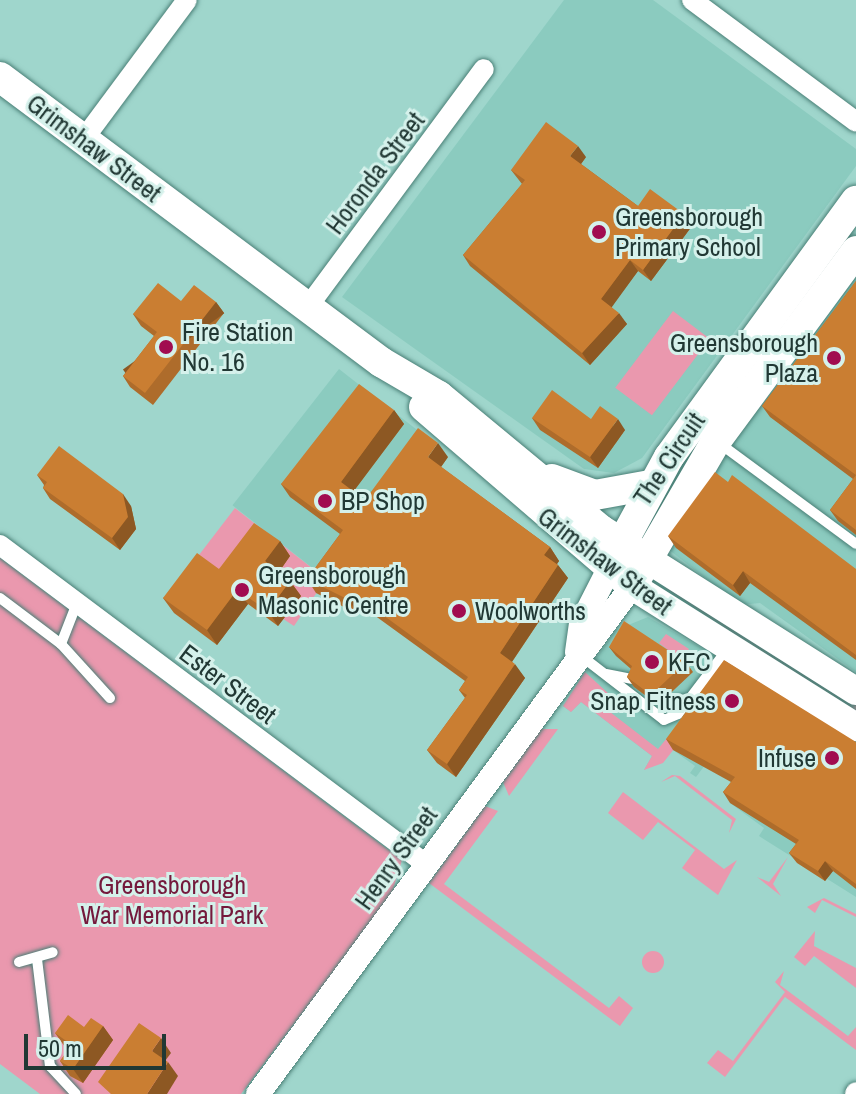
<!DOCTYPE html>
<html>
<head>
<meta charset="utf-8">
<style>
	body { margin:0 }
	#map { position:relative; width:856px; height:1094px; overflow:hidden; background:#9fd6cc; font-family:"Archivo Narrow",sans-serif }
	div>[style] { position:absolute }
	[style*='--x'] { left:calc(var(--x)*1px); top:calc(var(--y)*1px); width:calc(var(--w)*1px); rotate:calc(var(--a)*1deg) }
	.built>* { inset:0; background:#8bcbbf; transform-origin:0 0 }
	.green>* { inset:0; background:#ea98ae; transform-origin:0 0 }
	.round { border-radius:50% }
	.roads { filter:drop-shadow(0 0 2px #497f76) drop-shadow(0 0 2px #497f76) }
	.service>* { height:10px; margin:-5px; padding:0 5px; transform-origin:5px; border-radius:5px; background:#fff }
	.minor>* { height:20px; margin:-10px; padding:0 10px; transform-origin:10px; border-radius:10px; background:#fff }
	.tertiary>* { height:24px; margin:-12px; padding:0 12px; transform-origin:12px; border-radius:12px; background:#fff }
	.secondary>* { height:28px; margin:-14px; padding:0 14px; transform-origin:14px; border-radius:14px; background:#fff }
	.primary>* { height:30px; margin:-15px; padding:0 15px; transform-origin:15px; border-radius:15px; background:#fff }
	.wall>* { inset:0; background:#ae6c2b }
	.shaded-wall>* { inset:0; background:#8d5823; transform-origin:0 0 }
	.building>* { inset:0; background:#ca7e32 }
	.dots>* { width:22px; height:22px; translate:-50% -50%; box-sizing:border-box; border:4px solid #d5f1eb; border-radius:50% }
	span { translate:-50% -50%; white-space:nowrap; text-align:center; line-height:1.15; -webkit-text-stroke:6px #d5f1eb; paint-order:stroke }
	.street-label { font-size:26px; color:#213834 }
	.poi-label { font-size:26px; color:#213834 }
	.left { translate:0 -50%; text-align:left }
	.right { translate:-100% -50%; text-align:right }
	.park-label { font-size:26px; color:#74193c }
	.scale { position:absolute; left:24px; top:1034px; width:142px; height:36px; box-sizing:border-box; border:4px solid #213834; border-top:0; padding-left:10px; font-size:24px; line-height:28px; white-space:nowrap; color:#213834; -webkit-text-stroke:6px #d5f1eb; paint-order:stroke }
</style>
</head>
<body>
<div id="map">
	<div class="built">
		<div style="clip-path:polygon(564px 0,653px 0,856px 149px,856px 166px,642px 458px,614px 473px,584px 469px,342px 297px)"></div>
		<div style="clip-path:polygon(856px 268px,856px 672px,760px 603px,740px 605px,668px 549px,684px 511px)"></div>
		<div style="left:339px;top:369px;width:115px;height:173px;rotate:38deg"></div>
		<div style="clip-path:polygon(648px 617px,856px 738px,856px 897px,759px 836px,764px 828px,730px 803px,742px 787px,719px 770px,705px 765px,696px 777px,690px 773px,695px 766px,673px 750px,644px 770px,652px 756px,581px 702px,571px 712px,563px 706px,616px 630px)"></div>
	</div>
	<div class="green">
		<div style="left:673px;top:311px;width:46px;height:96px;rotate:37deg"></div>
		<div style="clip-path:polygon(235px 508px,326px 579px,294px 626px,230px 584px,189px 568px)"></div>
		<div style="clip-path:polygon(0 558px,402px 860px,391px 896px,241px 1094px,40px 1094px,0 1064px)"></div>
		<div style="clip-path:polygon(665px 584px,856px 702px,856px 715px,664px 587px)"></div>
		<div style="clip-path:polygon(666px 634px,689px 649px,681px 660px,659px 643px)"></div>
		<div style="clip-path:polygon(585px 672px,609px 694px,601px 705px,658px 749px,667px 738px,678px 744px,663px 763px,644px 770px,652px 756px,581px 702px,571px 712px,563px 706px)"></div>
		<div style="clip-path:polygon(541px 729px,558px 729px,509px 796px,503px 782px)"></div>
		<div style="clip-path:polygon(672px 775px,680px 776px,736px 819px,729px 833px,732px 820px,675px 776px,661px 782px)"></div>
		<div style="clip-path:polygon(623px 792px,724px 869px,737px 860px,718px 895px,682px 868px,695px 850px,658px 822px,643px 840px,608px 813px)"></div>
		<div style="clip-path:polygon(485px 806px,498px 811px,444px 884px,609px 1008px,619px 996px,633px 1008px,620px 1026px,429px 883px)"></div>
		<div style="clip-path:polygon(788px 857px,773px 884px,781px 896px,757px 877px,769px 882px)"></div>
		<div style="clip-path:polygon(824px 898px,856px 914px,856px 917px,822px 900px,815px 913px,807px 907px)"></div>
		<div style="clip-path:polygon(815px 931px,814px 946px,856px 968px,856px 988px,814px 956px,805px 966px,794px 957px)"></div>
		<div class="round" style="left:642px;top:951px;width:22px;height:22px"></div>
		<div style="clip-path:polygon(784px 971px,780px 985px,848px 1036px,856px 1027px,856px 1050px,785px 997px,725px 1077px,707px 1063px,718px 1050px,733px 1061px,785px 992px,775px 982px)"></div>
	</div>
	<div class="roads">
		<div class="service">
			<div style="--x:719;--y:443;--w:170;--a:36.4"></div>
			<div style="--x:0;--y:598;--w:76;--a:37"></div>
			<div style="--x:61;--y:644;--w:73;--a:47.8"></div>
			<div style="--x:61;--y:644;--w:44;--a:-68.7"></div>
			<div style="--x:580;--y:655;--w:106;--a:37.7"></div>
			<div style="--x:664;--y:720;--w:15;--a:-23"></div>
			<div style="--x:678;--y:714;--w:81;--a:-52.6"></div>
			<div style="--x:606;--y:674;--w:26;--a:11"></div>
			<div style="--x:665;--y:702;--w:24;--a:-7"></div>
			<div style="--x:37;--y:959;--w:108;--a:83.1"></div>
			<div style="--x:50;--y:1066;--w:38;--a:47"></div>
			<div style="--x:19;--y:962;--w:35;--a:-16"></div>
		</div>
		<div class="minor">
			<div style="--x:692;--y:0;--w:204;--a:36.6"></div>
			<div style="--x:83;--y:140;--w:174;--a:-53.4"></div>
			<div style="--x:307;--y:308;--w:297;--a:-53.5"></div>
			<div style="--x:0;--y:545;--w:532;--a:36.83"></div>
			<div style="--x:855;--y:1094;--w:2;--a:-63"></div>
		</div>
		<div class="tertiary">
			<div style="--x:577;--y:652;--w:28;--a:-82"></div>
			<div style="--x:581;--y:624;--w:62;--a:-63"></div>
			<div style="--x:258;--y:1094;--w:631;--a:-53.64"></div>
		</div>
		<div class="secondary">
			<div style="--x:647;--y:559;--w:247;--a:32.3"></div>
			<div style="--x:632;--y:586;--w:265;--a:32.2"></div>
		</div>
		<div class="primary">
			<div style="--x:0;--y:77;--w:476;--a:36.8"></div>
			<div style="--x:381;--y:362;--w:67;--a:30.4"></div>
			<div style="--x:439;--y:396;--w:210;--a:39.6"></div>
			<div style="--x:601;--y:530;--w:54;--a:32.2"></div>
			<div style="--x:424;--y:407;--w:274;--a:40.7"></div>
			<div style="--x:632;--y:586;--w:168;--a:-59.9"></div>
			<div style="--x:716;--y:441;--w:236;--a:-53.6"></div>
			<div style="--x:552;--y:479;--w:46;--a:20.4"></div>
			<div style="--x:595;--y:495;--w:56;--a:-10.3"></div>
			<div style="--x:613;--y:560;--w:117;--a:-61.5"></div>
			<div style="--x:669;--y:457;--w:317;--a:-53.9"></div>
		</div>
	</div>
	<div class="wall">
		<div style="clip-path:polygon(586px 157px,581px 164px,638px 206px,692px 226px,651px 281px,638px 271px,611px 307px,627px 324px,590px 365px,470px 266px,463px 255px,522px 184px,511px 170px)"></div>
		<div style="clip-path:polygon(856px 281px,856px 535px,838px 521px,830px 510px,853px 479px,770px 417px,762px 406px)"></div>
		<div style="clip-path:polygon(181px 301px,216px 302px,224px 313px,153px 405px,130px 387px,123px 376px,154px 336px,141px 326px,133px 314px)"></div>
		<div style="clip-path:polygon(394px 410px,404px 424px,353px 492px,365px 500px,448px 457px,441px 467px,550px 547px,559px 561px,557px 564px,568px 578px,512px 662px,525px 678px,456px 777px,437px 763px,427px 750px,465px 698px,459px 690px,465px 681px,363px 607px,358px 614px,316px 593px,307px 579px,340px 534px,290px 497px,281px 484px)"></div>
		<div style="clip-path:polygon(532px 418px,591px 419px,625px 430px,598px 468px,540px 430px)"></div>
		<div style="clip-path:polygon(37px 475px,131px 506px,136px 529px,120px 550px,50px 499px,43px 488px,44px 485px)"></div>
		<div style="clip-path:polygon(668px 536px,856px 569px,856px 660px,750px 583px,740px 596px,676px 548px)"></div>
		<div style="clip-path:polygon(280px 541px,290px 556px,279px 572px,290px 581px,301px 596px,278px 626px,248px 604px,217px 645px,174px 613px,163px 598px,219px 569px)"></div>
		<div style="clip-path:polygon(609px 647px,686px 662px,693px 672px,658px 705px,634px 687px,627px 677px,631px 669px,616px 656px)"></div>
		<div style="clip-path:polygon(666px 739px,856px 742px,856px 889px,833px 871px,825px 881px,797px 863px,789px 853px,796px 844px,730px 803px,723px 792px,731px 782px,673px 750px)"></div>
		<div style="clip-path:polygon(103px 1026px,113px 1040px,83px 1083px,70px 1076px,60px 1061px,68px 1050px,65px 1047px,55px 1033px,84px 1027px)"></div>
	</div>
	<div class="shaded-wall">
		<div style="clip-path:polygon(578px 146px,586px 157px,578px 168px,570px 156px)"></div>
		<div style="clip-path:polygon(684px 214px,692px 226px,651px 281px,643px 270px)"></div>
		<div style="clip-path:polygon(630px 260px,638px 271px,609px 311px,601px 299px)"></div>
		<div style="left:216px;top:302px;width:14px;height:115px;rotate:54deg"></div>
		<div style="clip-path:polygon(619px 313px,627px 324px,590px 365px,582px 353px)"></div>
		<div style="clip-path:polygon(394px 410px,404px 424px,350px 496px,341px 482px)"></div>
		<div style="clip-path:polygon(618px 419px,625px 430px,598px 468px,590px 457px)"></div>
		<div style="clip-path:polygon(438px 443px,448px 457px,438px 471px,428px 457px)"></div>
		<div style="clip-path:polygon(123px 494px,131px 506px,136px 529px,120px 550px,112px 538px)"></div>
		<div style="clip-path:polygon(280px 541px,290px 556px,276px 576px,265px 561px)"></div>
		<div style="clip-path:polygon(550px 547px,559px 561px,554px 568px,544px 555px)"></div>
		<div style="clip-path:polygon(558px 565px,568px 578px,509px 666px,500px 653px)"></div>
		<div style="clip-path:polygon(743px 571px,750px 583px,740px 596px,733px 585px)"></div>
		<div style="clip-path:polygon(290px 581px,301px 596px,278px 626px,268px 611px)"></div>
		<div style="clip-path:polygon(237px 590px,248px 604px,217px 645px,207px 630px)"></div>
		<div style="clip-path:polygon(354px 594px,363px 607px,358px 614px,349px 600px)"></div>
		<div style="clip-path:polygon(515px 664px,525px 678px,456px 777px,447px 764px)"></div>
		<div style="clip-path:polygon(825px 861px,833px 871px,825px 881px,818px 871px)"></div>
		<div style="clip-path:polygon(103px 1026px,113px 1040px,83px 1083px,73px 1069px)"></div>
		<div style="clip-path:polygon(161px 1038px,171px 1053px,162px 1065px,152px 1051px)"></div>
		<div style="clip-path:polygon(168px 1062px,178px 1076px,167px 1094px,147px 1094px)"></div>
	</div>
	<div class="building">
		<div style="clip-path:polygon(546px 122px,578px 146px,570px 156px,638px 206px,650px 189px,684px 214px,643px 270px,630px 260px,601px 299px,619px 313px,582px 353px,463px 255px,525px 180px,511px 170px)"></div>
		<div style="clip-path:polygon(856px 281px,856px 530px,830px 510px,856px 475px,762px 406px)"></div>
		<div style="clip-path:polygon(158px 283px,181px 301px,194px 285px,216px 302px,145px 393px,123px 376px,157px 332px,133px 314px)"></div>
		<div style="clip-path:polygon(359px 384px,394px 410px,341px 482px,365px 500px,418px 428px,438px 443px,428px 457px,550px 547px,544px 555px,558px 565px,500px 653px,515px 664px,447px 764px,427px 750px,467px 695px,459px 690px,468px 677px,354px 594px,349px 600px,307px 579px,343px 530px,281px 484px)"></div>
		<div style="clip-path:polygon(552px 390px,591px 419px,600px 406px,618px 419px,590px 457px,532px 418px)"></div>
		<div style="clip-path:polygon(59px 446px,123px 494px,128px 517px,112px 538px,43px 488px,47px 482px,37px 475px)"></div>
		<div style="clip-path:polygon(715px 472px,728px 482px,732px 475px,856px 569px,856px 655px,743px 571px,733px 585px,668px 536px)"></div>
		<div style="clip-path:polygon(254px 523px,280px 541px,265px 561px,290px 581px,268px 611px,237px 590px,207px 630px,163px 598px,197px 553px,219px 569px)"></div>
		<div style="clip-path:polygon(624px 621px,686px 662px,651px 695px,627px 677px,632px 666px,609px 647px)"></div>
		<div style="clip-path:polygon(724px 660px,856px 742px,856px 884px,825px 861px,818px 871px,789px 853px,799px 840px,723px 792px,735px 777px,666px 739px)"></div>
		<div style="clip-path:polygon(68px 1015px,84px 1027px,91px 1018px,103px 1026px,73px 1069px,60px 1061px,72px 1045px,55px 1033px)"></div>
		<div style="clip-path:polygon(139px 1023px,161px 1038px,152px 1051px,168px 1062px,147px 1094px,111px 1094px,98px 1082px)"></div>
	</div>
	<div class="dots">
		<div style="left:599px;top:232px;background:#a10c50"></div>
		<div style="left:166px;top:347px;background:#a10c50"></div>
		<div style="left:834px;top:358px;background:#a10c50"></div>
		<div style="left:325px;top:501px;background:#a10c50"></div>
		<div style="left:242px;top:590px;background:#a10c50"></div>
		<div style="left:459px;top:611px;background:#a10c50"></div>
		<div style="left:652px;top:662px;background:#a10c50"></div>
		<div style="left:732px;top:701px;background:#a10c50"></div>
		<div style="left:832px;top:758px;background:#a10c50"></div>
	</div>
	<div class="street-label">
		<span style="left:94px;top:148px;rotate:37deg">Grimshaw Street</span>
		<span style="left:375px;top:173px;rotate:-53deg">Horonda Street</span>
		<span style="left:669px;top:459px;rotate:-56deg">The Circuit</span>
		<span style="left:605px;top:561px;rotate:37deg">Grimshaw Street</span>
		<span style="left:228px;top:684px;rotate:37deg">Ester Street</span>
		<span style="left:396px;top:858px;rotate:-54deg">Henry Street</span>
	</div>
	<div class="poi-label">
		<span class="left" style="left:615px;top:232px">Greensborough<br>Primary School</span>
		<span class="left" style="left:182px;top:347px">Fire Station<br>No. 16</span>
		<span class="right" style="left:818px;top:358px">Greensborough<br>Plaza</span>
		<span class="left" style="left:341px;top:501px">BP Shop</span>
		<span class="left" style="left:258px;top:590px">Greensborough<br>Masonic Centre</span>
		<span class="left" style="left:475px;top:611px">Woolworths</span>
		<span class="left" style="left:668px;top:662px">KFC</span>
		<span class="right" style="left:716px;top:701px">Snap Fitness</span>
		<span class="right" style="left:816px;top:758px">Infuse</span>
	</div>
	<div class="park-label">
		<span style="left:172px;top:900px">Greensborough<br>War Memorial Park</span>
	</div>
	<div class="scale">50 m</div>
</div>
</body>
</html>
